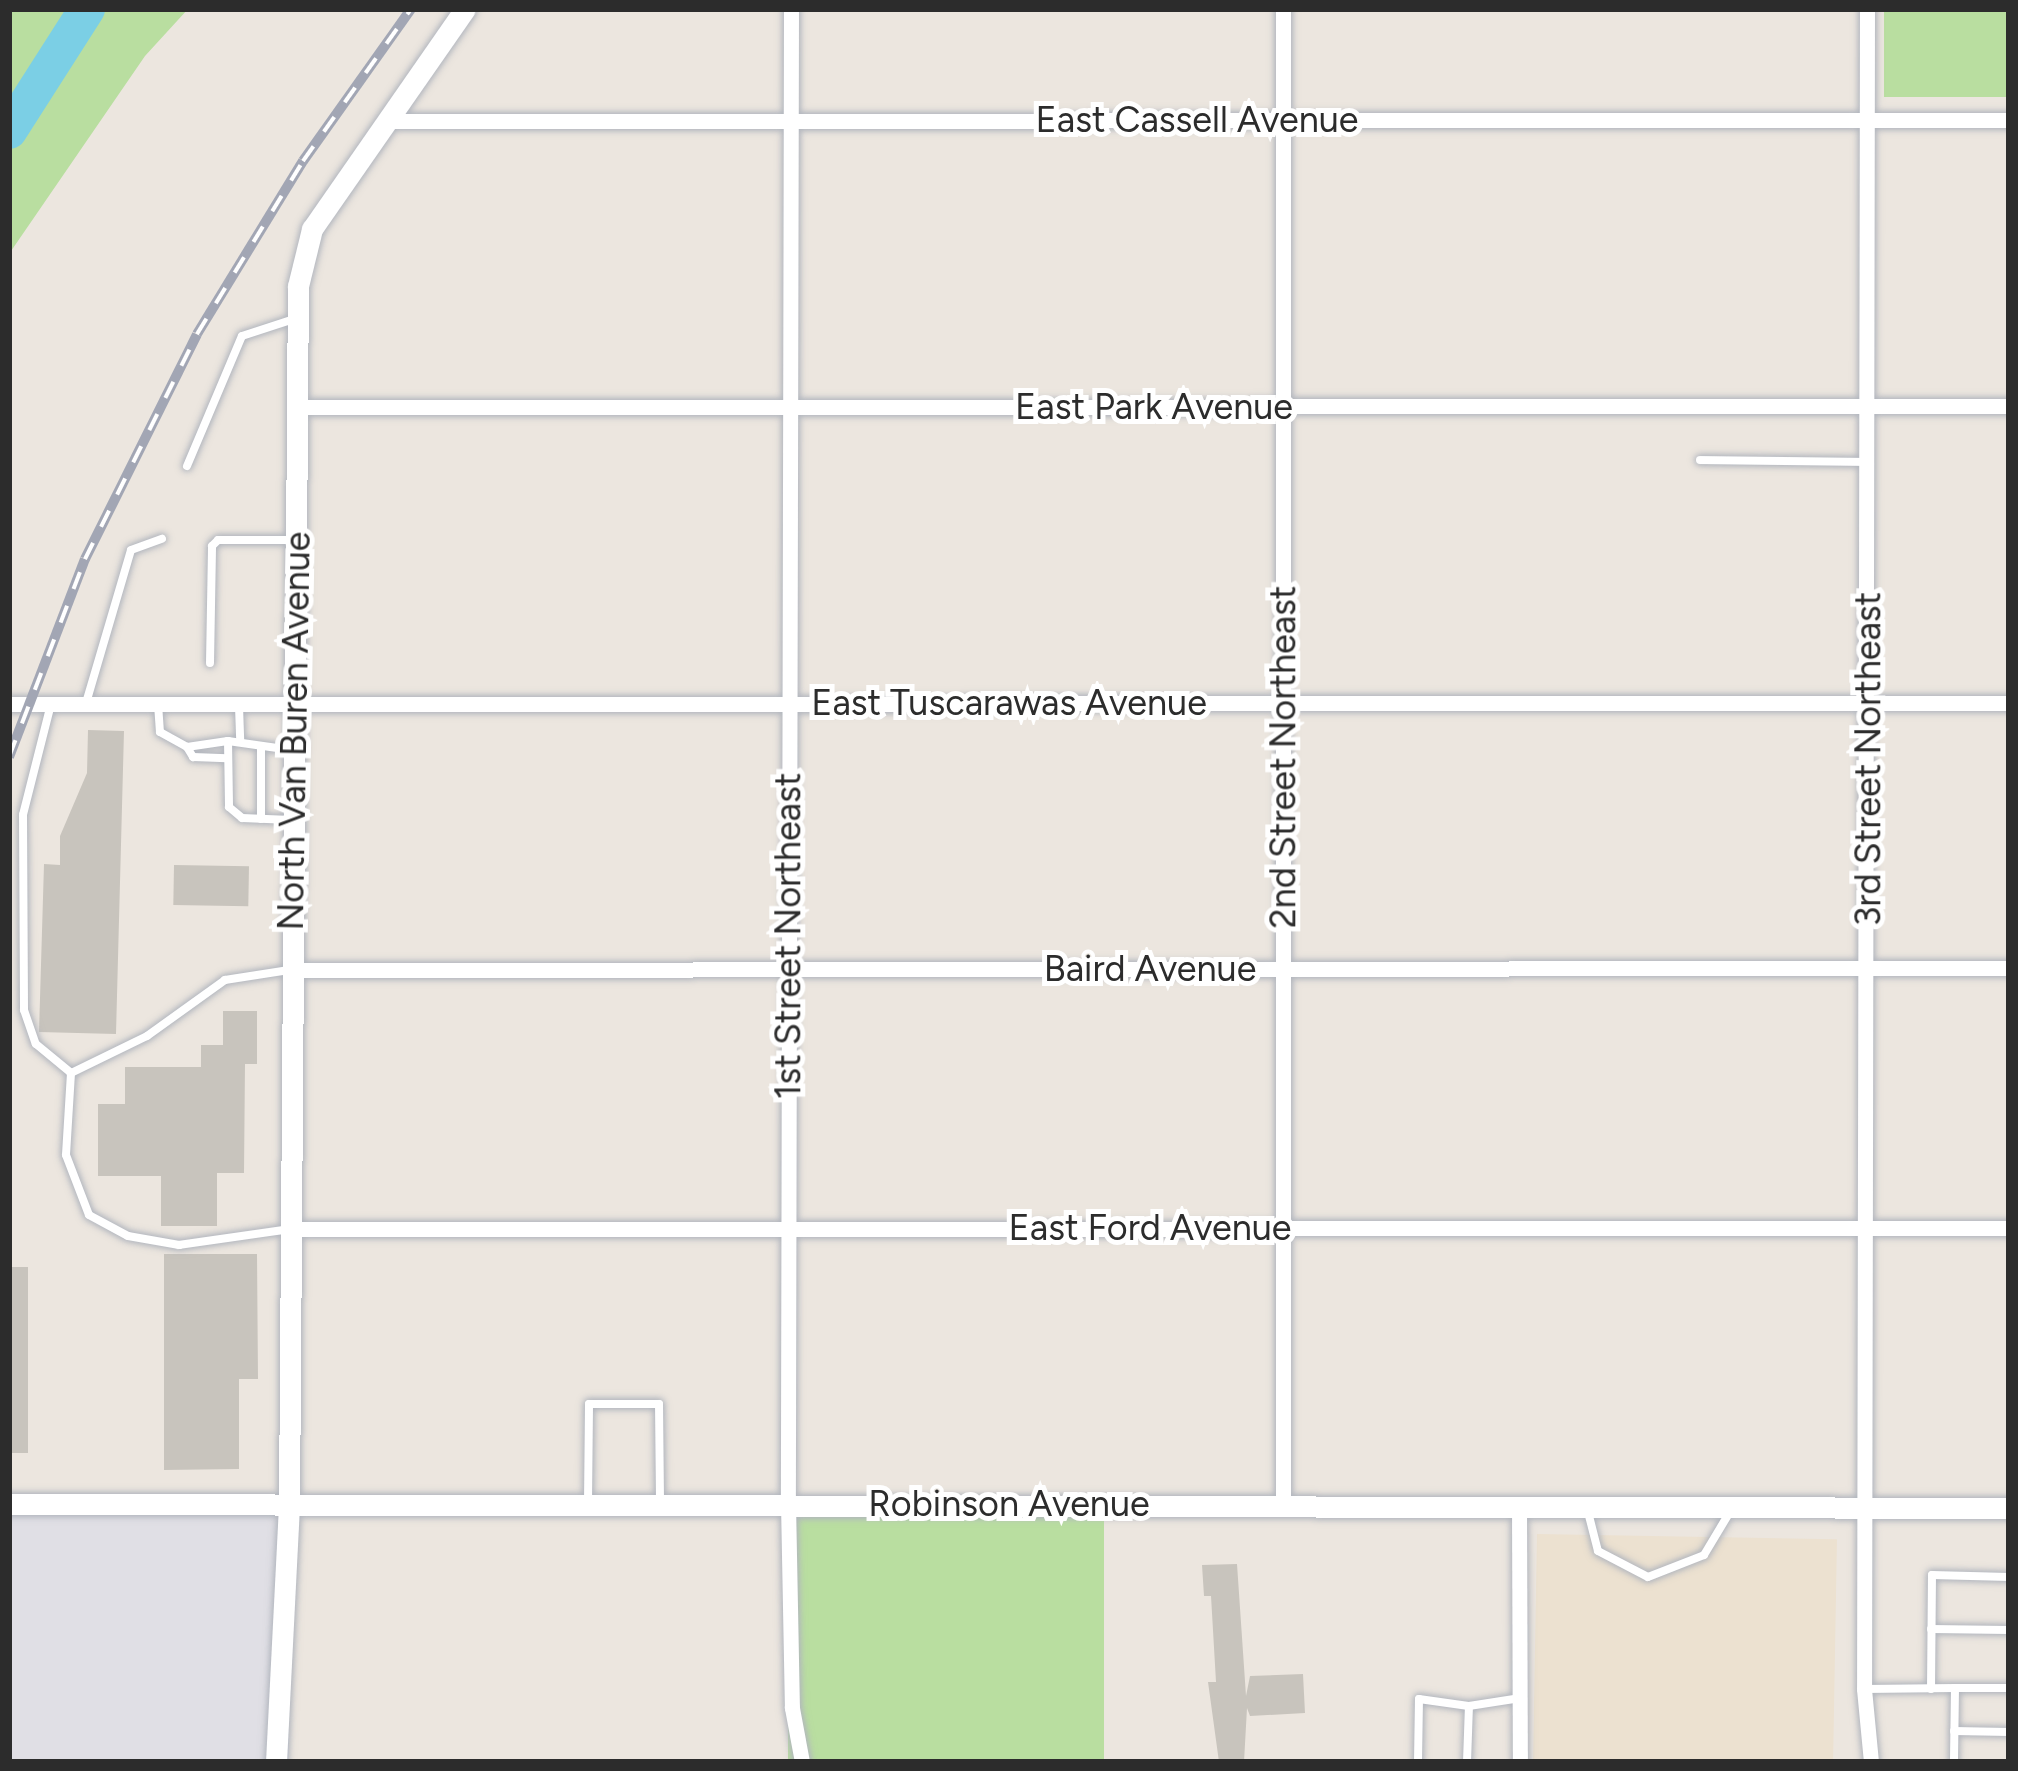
<!DOCTYPE html>
<html>
<head>
<meta charset="utf-8">
<style>
	body { margin:0 }
	#map { position:relative; width:2018px; height:1771px; overflow:hidden; background:#ece6df; font-family:Figtree,sans-serif }
	div>[style] { position:absolute }
	[style*='--x'] { left:calc(var(--x)*1px); top:calc(var(--y)*1px); width:calc(var(--w)*1px); rotate:calc(var(--a)*1deg) }
	.industrial>* { inset:0; background:#e0dfe5; transform-origin:0 0 }
	.education>* { inset:0; background:#ece1d0; transform-origin:0 0 }
	.green>* { inset:0; background:#b9dea0; transform-origin:0 0 }
	.river>* { height:36px; margin:-18px; padding:0 18px; transform-origin:18px; border-radius:18px; background:#7bcfe5 }
	.building>* { inset:0; background:#c8c4bd; transform-origin:0 0 }
	.roads { filter:drop-shadow(0 0 3px #b2b6be) drop-shadow(0 0 3px #b2b6be) }
	.lane>* { height:8px; margin:-4px; padding:0 4px; transform-origin:4px; border-radius:4px; background:#fff }
	.street>* { height:15px; margin:-7.5px; padding:0 7.5px; transform-origin:7.5px; border-radius:7.5px; background:#fff }
	.secondary>* { height:21px; margin:-10.5px; padding:0 10.5px; transform-origin:10.5px; border-radius:10.5px; background:#fff }
	.rail>* { height:10px; margin-top:-5px; transform-origin:0; background:repeating-linear-gradient(90deg,#fff 0 18px,#a2a6b4 0 36px); box-sizing:border-box; border-block:3px solid #a2a6b4 }
	span { translate:-50% -50%; white-space:nowrap; text-align:center; line-height:1.15; -webkit-text-stroke:10px #fff; paint-order:stroke }
	.street-label { font-size:36px; color:#2c2c2c }
	.frame { position:absolute; inset:0; border:12px solid #2c2c2c; pointer-events:none }
</style>
</head>
<body>
<div id="map">
	<div class="industrial">
		<div style="left:9px;top:1504px;width:280px;height:258px"></div>
	</div>
	<div class="education">
		<div style="left:1537px;top:1534px;width:300px;height:228px;rotate:1deg"></div>
	</div>
	<div class="green">
		<div style="clip-path:polygon(9px 9px,188px 9px,145px 56px,9px 254px)"></div>
		<div style="left:1884px;top:9px;width:125px;height:88px"></div>
		<div style="left:788px;top:1503px;width:316px;height:259px"></div>
	</div>
	<div class="river">
		<div style="--x:9;--y:131;--w:145;--a:-57.4"></div>
	</div>
	<div class="building">
		<div style="clip-path:polygon(88px 730px,124px 731px,116px 1034px,39px 1032px,44px 864px,60px 865px,60px 836px,87px 773px)"></div>
		<div style="left:174px;top:865px;width:75px;height:40px;rotate:1deg"></div>
		<div style="clip-path:polygon(223px 1011px,257px 1011px,257px 1064px,245px 1064px,244px 1173px,217px 1173px,217px 1226px,161px 1226px,161px 1176px,98px 1176px,98px 1104px,125px 1104px,125px 1067px,201px 1067px,201px 1045px,223px 1045px)"></div>
		<div style="clip-path:polygon(164px 1254px,257px 1254px,258px 1379px,239px 1379px,239px 1469px,164px 1470px)"></div>
		<div style="left:9px;top:1267px;width:19px;height:186px"></div>
		<div style="clip-path:polygon(1237px 1564px,1246px 1696px,1250px 1676px,1303px 1674px,1305px 1713px,1250px 1716px,1247px 1708px,1244px 1762px,1219px 1762px,1208px 1682px,1216px 1682px,1211px 1596px,1204px 1596px,1202px 1565px)"></div>
	</div>
	<div class="roads">
		<div class="lane">
			<div style="--x:1700;--y:460;--w:167;--a:0.7"></div>
			<div style="--x:187;--y:466;--w:141;--a:-67.1"></div>
			<div style="--x:242;--y:336;--w:58;--a:-18.1"></div>
			<div style="--x:210;--y:663;--w:117;--a:-89"></div>
			<div style="--x:212;--y:546;--w:8;--a:-45"></div>
			<div style="--x:218;--y:540;--w:78;--a:0"></div>
			<div style="--x:86;--y:703;--w:159;--a:-73.6"></div>
			<div style="--x:131;--y:550;--w:33;--a:-20"></div>
			<div style="--x:51;--y:704;--w:114;--a:104.2"></div>
			<div style="--x:23;--y:815;--w:195;--a:89.7"></div>
			<div style="--x:24;--y:1010;--w:36;--a:71"></div>
			<div style="--x:36;--y:1044;--w:45;--a:39.6"></div>
			<div style="--x:158;--y:704;--w:28;--a:86"></div>
			<div style="--x:160;--y:732;--w:31;--a:29"></div>
			<div style="--x:187;--y:747;--w:41;--a:-8.3"></div>
			<div style="--x:228;--y:741;--w:66;--a:89.1"></div>
			<div style="--x:229;--y:807;--w:17;--a:40"></div>
			<div style="--x:242;--y:818;--w:49;--a:2.3"></div>
			<div style="--x:239;--y:706;--w:35;--a:88"></div>
			<div style="--x:228;--y:741;--w:64;--a:8.1"></div>
			<div style="--x:187;--y:747;--w:12;--a:59"></div>
			<div style="--x:193;--y:757;--w:34;--a:2"></div>
			<div style="--x:261;--y:749;--w:70;--a:90"></div>
			<div style="--x:289;--y:970;--w:65;--a:171.1"></div>
			<div style="--x:225;--y:980;--w:96;--a:144.3"></div>
			<div style="--x:147;--y:1036;--w:85;--a:154"></div>
			<div style="--x:71;--y:1073;--w:82;--a:93.5"></div>
			<div style="--x:66;--y:1155;--w:64;--a:69"></div>
			<div style="--x:89;--y:1215;--w:44;--a:28.3"></div>
			<div style="--x:128;--y:1236;--w:52;--a:10"></div>
			<div style="--x:179;--y:1245;--w:112;--a:-8.2"></div>
			<div style="--x:588;--y:1502;--w:98;--a:-89.4"></div>
			<div style="--x:589;--y:1404;--w:70;--a:0"></div>
			<div style="--x:659;--y:1404;--w:99;--a:89.4"></div>
			<div style="--x:1587;--y:1508;--w:44;--a:75.7"></div>
			<div style="--x:1598;--y:1551;--w:56;--a:27.5"></div>
			<div style="--x:1648;--y:1577;--w:60;--a:-21.4"></div>
			<div style="--x:1704;--y:1555;--w:52;--a:-59"></div>
			<div style="--x:1931;--y:1629;--w:78;--a:0.7"></div>
			<div style="--x:1955;--y:1688;--w:54;--a:0"></div>
			<div style="--x:1864;--y:1689;--w:91;--a:-0.6"></div>
			<div style="--x:1955;--y:1688;--w:74;--a:90.8"></div>
			<div style="--x:1931;--y:1689;--w:114;--a:-89.5"></div>
			<div style="--x:1932;--y:1575;--w:77;--a:1.5"></div>
			<div style="--x:1954;--y:1731;--w:55;--a:1"></div>
			<div style="--x:1418;--y:1762;--w:63;--a:-89.1"></div>
			<div style="--x:1419;--y:1699;--w:50;--a:8"></div>
			<div style="--x:1469;--y:1706;--w:52;--a:-8.9"></div>
			<div style="--x:1467;--y:1762;--w:56;--a:-88"></div>
		</div>
		<div class="street">
			<div style="--x:791;--y:9;--w:1494;--a:90.12"></div>
			<div style="--x:788;--y:1503;--w:205;--a:88.9"></div>
			<div style="--x:792;--y:1708;--w:55;--a:79.5"></div>
			<div style="--x:1867;--y:9;--w:1680;--a:90.1"></div>
			<div style="--x:1864;--y:1689;--w:73;--a:84.5"></div>
			<div style="--x:385;--y:121;--w:1624;--a:-0.04"></div>
			<div style="--x:298;--y:407;--w:1711;--a:-0.03"></div>
			<div style="--x:9;--y:704;--w:2000;--a:-0.03"></div>
			<div style="--x:291;--y:970;--w:1718;--a:-0.07"></div>
			<div style="--x:292;--y:1229;--w:1717;--a:-0.03"></div>
			<div style="--x:1283;--y:1505;--w:1496;--a:-90"></div>
			<div style="--x:1519;--y:1506;--w:256;--a:89.8"></div>
		</div>
		<div class="secondary">
			<div style="--x:9;--y:1504;--w:2000;--a:0.11"></div>
			<div style="--x:276;--y:1762;--w:258;--a:-87.1"></div>
			<div style="--x:289;--y:1504;--w:1218;--a:-89.58"></div>
			<div style="--x:298;--y:286;--w:59;--a:-76.2"></div>
			<div style="--x:312;--y:229;--w:268;--a:-55.2"></div>
		</div>
	</div>
	<div class="rail">
		<div style="--x:9;--y:757;--w:212;--a:-69"></div>
		<div style="--x:85;--y:559;--w:251;--a:-63.5"></div>
		<div style="--x:197;--y:334;--w:203;--a:-58.5"></div>
		<div style="--x:303;--y:161;--w:186;--a:-54.6"></div>
	</div>
	<div class="street-label">
		<span style="left:1197px;top:120px">East Cassell Avenue</span>
		<span style="left:1154px;top:407px">East Park Avenue</span>
		<span style="left:1009px;top:703px">East Tuscarawas Avenue</span>
		<span style="left:294px;top:731px;rotate:-89deg">North Van Buren Avenue</span>
		<span style="left:1283px;top:757px;rotate:-90deg">2nd Street Northeast</span>
		<span style="left:1868px;top:759px;rotate:-90deg">3rd Street Northeast</span>
		<span style="left:788px;top:936px;rotate:-90deg">1st Street Northeast</span>
		<span style="left:1150px;top:969px">Baird Avenue</span>
		<span style="left:1150px;top:1228px">East Ford Avenue</span>
		<span style="left:1009px;top:1504px">Robinson Avenue</span>
	</div>
	<div class="frame"></div>
</div>
</body>
</html>
